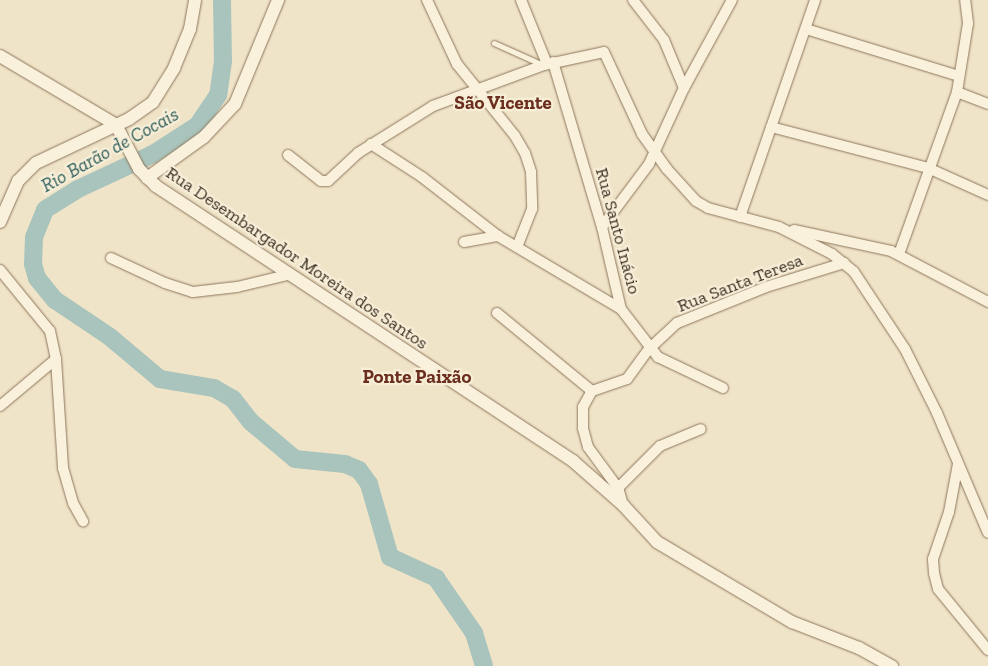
<!DOCTYPE html>
<html>
<head>
<meta charset="utf-8">
<style>
	body { margin:0 }
	#map { position:relative; width:988px; height:666px; overflow:hidden; background:#f0e4c8; font-family:"Zilla Slab",serif }
	div>[style] { position:absolute }
	[style*='--x'] { left:calc(var(--x)*1px); top:calc(var(--y)*1px); width:calc(var(--w)*1px); rotate:calc(var(--a)*1deg) }
	.river>* { height:18px; margin:-9px; padding:0 9px; transform-origin:9px; border-radius:9px; background:#a9c4bc }
	.roads { filter:drop-shadow(0 0 1px #8d765c) drop-shadow(0 0 1px #8d765c) }
	.service>* { height:5px; margin:-2.5px; padding:0 2.5px; transform-origin:2.5px; border-radius:2.5px; background:#faf1dc }
	.minor>* { height:10px; margin:-5px; padding:0 5px; transform-origin:5px; border-radius:5px; background:#faf1dc }
	.tertiary>* { height:12px; margin:-6px; padding:0 6px; transform-origin:6px; border-radius:6px; background:#faf1dc }
	span { translate:-50% -50%; white-space:nowrap; text-align:center; line-height:1.15; -webkit-text-stroke:4.5px #f7eed8; paint-order:stroke }
	.street-label { font-size:18px; color:#3d2e20 }
	.neighbourhood-label { font-size:19px; color:#6b2e1e; font-weight:700 }
	.water-label { font-size:19px; color:#2f5d5a; font-style:italic }
</style>
</head>
<body>
<div id="map">
	<div class="river">
		<div style="--x:222;--y:0;--w:61;--a:89.1"></div>
		<div style="--x:223;--y:61;--w:34;--a:98"></div>
		<div style="--x:218;--y:95;--w:36;--a:124"></div>
		<div style="--x:198;--y:125;--w:54;--a:147.2"></div>
		<div style="--x:153;--y:154;--w:83;--a:155"></div>
		<div style="--x:78;--y:189;--w:39;--a:148"></div>
		<div style="--x:45;--y:210;--w:29;--a:112"></div>
		<div style="--x:34;--y:237;--w:27;--a:92"></div>
		<div style="--x:33;--y:264;--w:15;--a:74"></div>
		<div style="--x:37;--y:278;--w:28;--a:51"></div>
		<div style="--x:55;--y:300;--w:66;--a:33.9"></div>
		<div style="--x:110;--y:337;--w:65;--a:40"></div>
		<div style="--x:160;--y:379;--w:55;--a:9.5"></div>
		<div style="--x:214;--y:388;--w:22;--a:30"></div>
		<div style="--x:233;--y:399;--w:29;--a:52"></div>
		<div style="--x:251;--y:422;--w:57;--a:40.1"></div>
		<div style="--x:295;--y:459;--w:50;--a:5.7"></div>
		<div style="--x:345;--y:464;--w:15;--a:23"></div>
		<div style="--x:359;--y:470;--w:17;--a:54"></div>
		<div style="--x:369;--y:484;--w:76;--a:74"></div>
		<div style="--x:390;--y:557;--w:51;--a:24.5"></div>
		<div style="--x:436;--y:578;--w:67;--a:55.4"></div>
		<div style="--x:474;--y:633;--w:34;--a:73"></div>
	</div>
	<div class="roads">
		<div class="service">
			<div style="--x:494;--y:43;--w:54;--a:24.2"></div>
		</div>
		<div class="minor">
			<div style="--x:427;--y:0;--w:71;--a:64.9"></div>
			<div style="--x:457;--y:64;--w:92;--a:51.1"></div>
			<div style="--x:515;--y:136;--w:20;--a:60"></div>
			<div style="--x:525;--y:153;--w:20;--a:72"></div>
			<div style="--x:531;--y:172;--w:37;--a:88"></div>
			<div style="--x:532;--y:209;--w:41;--a:111.5"></div>
			<div style="--x:521;--y:0;--w:69;--a:67.9"></div>
			<div style="--x:633;--y:0;--w:51;--a:52.2"></div>
			<div style="--x:664;--y:40;--w:52;--a:67.4"></div>
			<div style="--x:806;--y:29;--w:160;--a:17.1"></div>
			<div style="--x:553;--y:62;--w:172;--a:73.5"></div>
			<div style="--x:602;--y:227;--w:84;--a:77"></div>
			<div style="--x:621;--y:309;--w:61;--a:52.4"></div>
			<div style="--x:658;--y:357;--w:72;--a:25.5"></div>
			<div style="--x:957;--y:92;--w:70;--a:-80.9"></div>
			<div style="--x:968;--y:23;--w:23;--a:-97"></div>
			<div style="--x:771;--y:127;--w:162;--a:14.6"></div>
			<div style="--x:928;--y:168;--w:66;--a:24.2"></div>
			<div style="--x:371;--y:144;--w:61;--a:32.9"></div>
			<div style="--x:422;--y:177;--w:96;--a:37.8"></div>
			<div style="--x:498;--y:236;--w:143;--a:30.7"></div>
			<div style="--x:288;--y:155;--w:42;--a:38.2"></div>
			<div style="--x:321;--y:181;--w:7;--a:0"></div>
			<div style="--x:328;--y:181;--w:41;--a:-43"></div>
			<div style="--x:358;--y:153;--w:89;--a:-32.1"></div>
			<div style="--x:433;--y:106;--w:118;--a:-20.3"></div>
			<div style="--x:544;--y:65;--w:61;--a:-12.2"></div>
			<div style="--x:604;--y:52;--w:90;--a:65.1"></div>
			<div style="--x:642;--y:134;--w:43;--a:54.5"></div>
			<div style="--x:667;--y:169;--w:43;--a:47.8"></div>
			<div style="--x:696;--y:201;--w:14;--a:30"></div>
			<div style="--x:708;--y:208;--w:73;--a:15"></div>
			<div style="--x:779;--y:227;--w:59;--a:27"></div>
			<div style="--x:832;--y:254;--w:28;--a:39"></div>
			<div style="--x:854;--y:272;--w:92;--a:56.5"></div>
			<div style="--x:905;--y:349;--w:72;--a:63.4"></div>
			<div style="--x:937;--y:413;--w:130;--a:67"></div>
			<div style="--x:740;--y:217;--w:230;--a:-70.9"></div>
			<div style="--x:602;--y:227;--w:79;--a:-53.3"></div>
			<div style="--x:649;--y:164;--w:84;--a:-65.3"></div>
			<div style="--x:684;--y:88;--w:100;--a:-61.4"></div>
			<div style="--x:794;--y:230;--w:99;--a:12.2"></div>
			<div style="--x:891;--y:251;--w:110;--a:27.7"></div>
			<div style="--x:464;--y:242;--w:35;--a:-10"></div>
			<div style="--x:899;--y:254;--w:172;--a:-70.3"></div>
			<div style="--x:957;--y:92;--w:33;--a:21"></div>
			<div style="--x:111;--y:258;--w:60;--a:24.8"></div>
			<div style="--x:165;--y:283;--w:29;--a:18"></div>
			<div style="--x:193;--y:292;--w:44;--a:-6.5"></div>
			<div style="--x:237;--y:287;--w:51;--a:-13.5"></div>
			<div style="--x:0;--y:270;--w:79;--a:50.7"></div>
			<div style="--x:50;--y:331;--w:29;--a:78"></div>
			<div style="--x:56;--y:359;--w:109;--a:86.3"></div>
			<div style="--x:63;--y:468;--w:36;--a:74"></div>
			<div style="--x:73;--y:503;--w:21;--a:61"></div>
			<div style="--x:497;--y:313;--w:123;--a:39.4"></div>
			<div style="--x:0;--y:406;--w:73;--a:-40"></div>
			<div style="--x:958;--y:464;--w:49;--a:100.6"></div>
			<div style="--x:949;--y:512;--w:50;--a:108.8"></div>
			<div style="--x:933;--y:559;--w:14;--a:86"></div>
			<div style="--x:934;--y:573;--w:16;--a:76"></div>
			<div style="--x:938;--y:589;--w:79;--a:50.7"></div>
			<div style="--x:618;--y:488;--w:59;--a:-45"></div>
			<div style="--x:660;--y:446;--w:44;--a:-22.5"></div>
			<div style="--x:623;--y:505;--w:18;--a:-106"></div>
			<div style="--x:618;--y:488;--w:51;--a:-126.2"></div>
			<div style="--x:588;--y:447;--w:20;--a:-105"></div>
			<div style="--x:583;--y:428;--w:21;--a:-90"></div>
			<div style="--x:583;--y:407;--w:18;--a:-61"></div>
			<div style="--x:592;--y:391;--w:37;--a:-19"></div>
			<div style="--x:627;--y:379;--w:37;--a:-54"></div>
			<div style="--x:649;--y:349;--w:38;--a:-43"></div>
			<div style="--x:677;--y:323;--w:96;--a:-22"></div>
			<div style="--x:766;--y:287;--w:82;--a:-17.1"></div>
		</div>
		<div class="tertiary">
			<div style="--x:0;--y:56;--w:135;--a:30.7"></div>
			<div style="--x:116;--y:125;--w:50;--a:62.4"></div>
			<div style="--x:139;--y:169;--w:24;--a:45"></div>
			<div style="--x:156;--y:186;--w:500;--a:33.4"></div>
			<div style="--x:573;--y:461;--w:67;--a:41.3"></div>
			<div style="--x:623;--y:505;--w:50;--a:47.4"></div>
			<div style="--x:657;--y:542;--w:157;--a:30.7"></div>
			<div style="--x:792;--y:622;--w:72;--a:21.2"></div>
			<div style="--x:859;--y:648;--w:38;--a:29"></div>
			<div style="--x:147;--y:178;--w:70;--a:-35.7"></div>
			<div style="--x:204;--y:137;--w:45;--a:-46.8"></div>
			<div style="--x:235;--y:104;--w:113;--a:-67.5"></div>
			<div style="--x:0;--y:222;--w:45;--a:-66.3"></div>
			<div style="--x:18;--y:181;--w:25;--a:-45"></div>
			<div style="--x:36;--y:163;--w:103;--a:-25.3"></div>
			<div style="--x:129;--y:119;--w:29;--a:-35"></div>
			<div style="--x:153;--y:102;--w:40;--a:-58"></div>
			<div style="--x:174;--y:68;--w:42;--a:-67.7"></div>
			<div style="--x:190;--y:29;--w:29;--a:-80"></div>
		</div>
	</div>
	<div class="street-label">
		<span style="left:618px;top:231px;rotate:75deg">Rua Santo Inácio</span>
		<span style="left:297px;top:258px;rotate:34deg">Rua Desembargador Moreira dos Santos</span>
		<span style="left:740px;top:283px;rotate:-21deg">Rua Santa Teresa</span>
	</div>
	<div class="neighbourhood-label">
		<span style="left:503px;top:103px">São Vicente</span>
		<span style="left:417px;top:377px">Ponte Paixão</span>
	</div>
	<div class="water-label">
		<span style="left:110px;top:150px;rotate:-29deg">Rio Barão de Cocais</span>
	</div>
</div>
</body>
</html>
